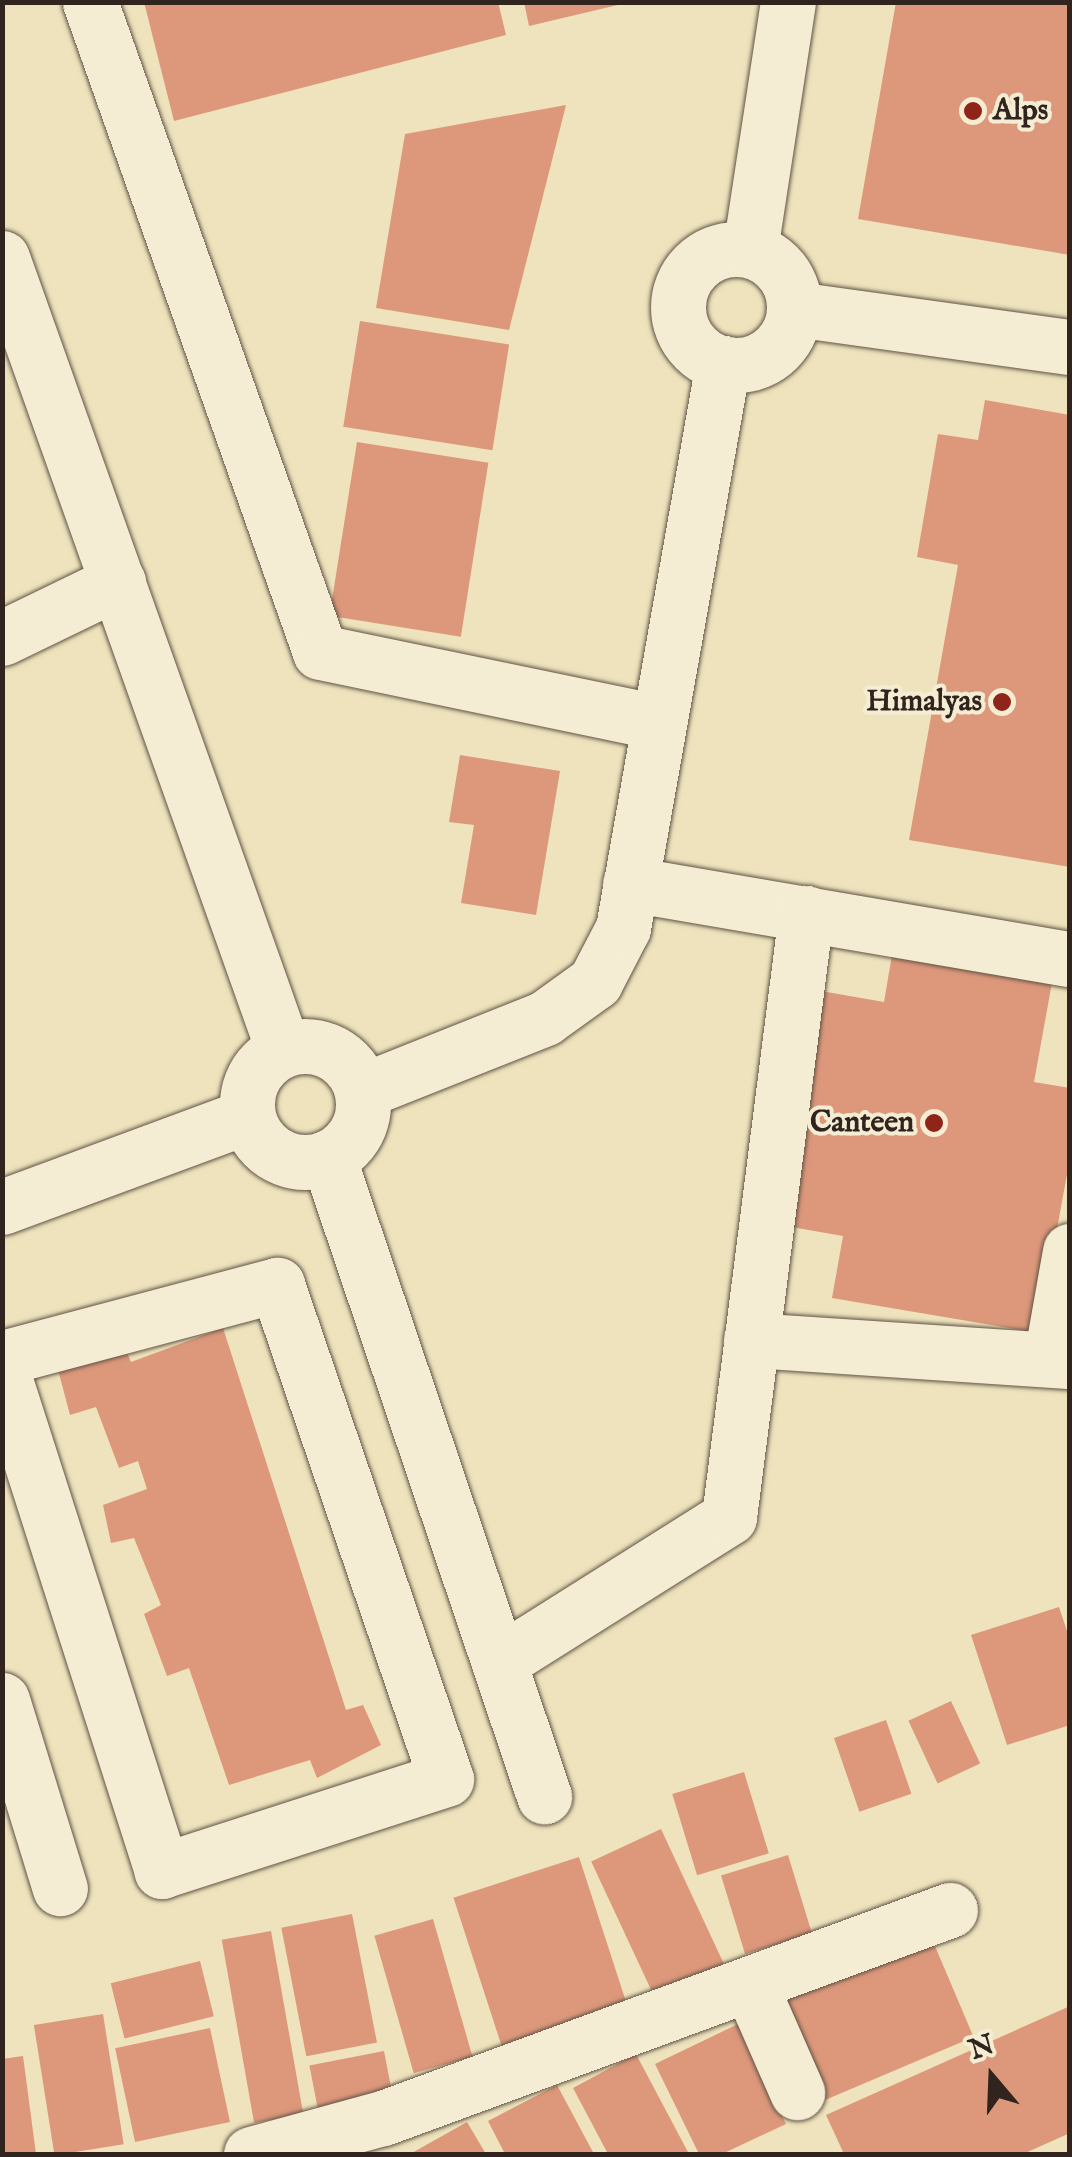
<!DOCTYPE html>
<html>
<head>
<meta charset="utf-8">
<style>
	body { margin:0 }
	#map { position:relative; width:1072px; height:2157px; overflow:hidden; background:#eee3bc; font-family:"IM FELL English",serif }
	div>[style] { position:absolute }
	[style*='--x'] { left:calc(var(--x)*1px); top:calc(var(--y)*1px); width:calc(var(--w)*1px); rotate:calc(var(--a)*1deg) }
	.building>* { inset:0; background:#dd987b; transform-origin:0 0 }
	.roads { filter:drop-shadow(0 0 2px #605346) drop-shadow(0 0 2px #605346) }
	.minor>* { height:55px; margin:-27.5px; padding:0 27.5px; transform-origin:27.5px; border-radius:27.5px; background:#f4edd3 }
	.minor>.ring { margin:-27.5px; padding:0; box-sizing:content-box; background:none; border:55px solid #f4edd3; border-radius:50% }
	.dots>* { width:28px; height:28px; translate:-50% -50%; box-sizing:border-box; border:5px solid #f4edd3; border-radius:50% }
	span { translate:-50% -50%; white-space:nowrap; text-align:center; line-height:1.15; -webkit-text-stroke:8px #f4edd3; paint-order:stroke }
	.poi-label { font-size:30px; color:#31231e; font-weight:700 }
	.left { translate:0 -50%; text-align:left }
	.right { translate:-100% -50%; text-align:right }
	.frame { position:absolute; inset:0; border:5px solid #31231e; pointer-events:none }
	.north { position:absolute; left:942px; top:2027px; width:100px; height:100px; -webkit-text-stroke:8px #f4edd3; paint-order:stroke; rotate:341deg; font-size:28px; font-weight:700; line-height:40px; text-align:center; color:#31231e }
	.north::after { content:''; display:block; margin:auto; width:35px; height:45px; background:#31231e; clip-path:polygon(50% 0,100% 100%,50% 72%,0 100%) }
</style>
</head>
<body>
<div id="map">
	<div class="building">
		<div style="clip-path:polygon(144px 2px,498px 2px,506px 35px,174px 121px)"></div>
		<div style="clip-path:polygon(524px 2px,622px 2px,622px 4px,529px 26px)"></div>
		<div style="clip-path:polygon(896px 2px,1070px 2px,1070px 255px,858px 219px)"></div>
		<div style="clip-path:polygon(566px 105px,509px 330px,376px 308px,405px 134px)"></div>
		<div style="left:360px;top:321px;width:151px;height:107px;rotate:9deg"></div>
		<div style="clip-path:polygon(985px 400px,1070px 415px,1070px 867px,909px 840px,958px 565px,917px 557px,938px 434px,978px 440px)"></div>
		<div style="left:357px;top:442px;width:133px;height:176px;rotate:9deg"></div>
		<div style="clip-path:polygon(460px 755px,560px 771px,536px 915px,461px 903px,474px 825px,449px 822px)"></div>
		<div style="clip-path:polygon(893px 949px,1053px 977px,1034px 1082px,1070px 1088px,1070px 1158px,1038px 1333px,832px 1298px,843px 1236px,780px 1225px,821px 991px,884px 1002px)"></div>
		<div style="clip-path:polygon(223px 1328px,346px 1710px,363px 1705px,381px 1745px,317px 1778px,310px 1760px,229px 1785px,189px 1668px,167px 1676px,144px 1614px,161px 1605px,134px 1538px,111px 1543px,103px 1505px,147px 1489px,138px 1461px,119px 1468px,96px 1407px,70px 1415px,56px 1362px,122px 1341px,131px 1362px)"></div>
		<div style="clip-path:polygon(1059px 1607px,1070px 1640px,1070px 1725px,1007px 1745px,971px 1635px)"></div>
		<div style="left:951px;top:1701px;width:69px;height:47px;rotate:65deg"></div>
		<div style="left:886px;top:1720px;width:78px;height:55px;rotate:71deg"></div>
		<div style="left:744px;top:1772px;width:85px;height:75px;rotate:73deg"></div>
		<div style="left:661px;top:1829px;width:149px;height:77px;rotate:65deg"></div>
		<div style="left:788px;top:1855px;width:82px;height:70px;rotate:73deg"></div>
		<div style="left:579px;top:1857px;width:160px;height:132px;rotate:72deg"></div>
		<div style="left:352px;top:1914px;width:131px;height:72px;rotate:79deg"></div>
		<div style="left:433px;top:1919px;width:143px;height:61px;rotate:74deg"></div>
		<div style="left:271px;top:1931px;width:186px;height:50px;rotate:80deg"></div>
		<div style="left:929px;top:1932px;width:114px;height:162px;rotate:67deg"></div>
		<div style="left:200px;top:1961px;width:57px;height:92px;rotate:76deg"></div>
		<div style="clip-path:polygon(1070px 2006px,1070px 2133px,1023px 2154px,844px 2154px,826px 2115px)"></div>
		<div style="left:103px;top:2014px;width:132px;height:70px;rotate:81deg"></div>
		<div style="clip-path:polygon(738px 2024px,786px 2124px,722px 2154px,699px 2154px,655px 2064px)"></div>
		<div style="left:210px;top:2028px;width:96px;height:97px;rotate:78deg"></div>
		<div style="left:384px;top:2051px;width:47px;height:76px;rotate:79deg"></div>
		<div style="clip-path:polygon(636px 2054px,689px 2154px,608px 2154px,573px 2088px)"></div>
		<div style="clip-path:polygon(23px 2056px,36px 2154px,2px 2154px,2px 2059px)"></div>
		<div style="clip-path:polygon(557px 2085px,594px 2154px,505px 2154px,488px 2121px)"></div>
		<div style="clip-path:polygon(467px 2122px,486px 2154px,410px 2154px)"></div>
	</div>
	<div class="roads">
		<div class="minor">
			<div style="--x:90;--y:2;--w:689;--a:70.51"></div>
			<div style="--x:320;--y:652;--w:346;--a:11.7"></div>
			<div class="ring" style="left:678px;top:249px;width:61px;height:61px"></div>
			<div style="--x:750;--y:250;--w:251;--a:-81.3"></div>
			<div style="--x:2;--y:258;--w:839;--a:70.44"></div>
			<div style="--x:795;--y:309;--w:278;--a:7.9"></div>
			<div style="--x:2;--y:638;--w:129;--a:-25.8"></div>
			<div style="--x:630;--y:884;--w:446;--a:9.7"></div>
			<div class="ring" style="left:247px;top:1046px;width:61px;height:61px"></div>
			<div style="--x:362;--y:1091;--w:197;--a:-21.7"></div>
			<div style="--x:545;--y:1018;--w:62;--a:-35.8"></div>
			<div style="--x:595;--y:982;--w:61;--a:-62.6"></div>
			<div style="--x:623;--y:928;--w:574;--a:-79.96"></div>
			<div style="--x:328;--y:1157;--w:675;--a:71.32"></div>
			<div style="--x:2;--y:1207;--w:262;--a:-20.3"></div>
			<div style="--x:751;--y:1340;--w:320;--a:3.8"></div>
			<div style="--x:2;--y:1358;--w:285;--a:-14.9"></div>
			<div style="--x:277;--y:1285;--w:522;--a:71.11"></div>
			<div style="--x:446;--y:1779;--w:299;--a:162.1"></div>
			<div style="--x:162;--y:1871;--w:525;--a:-107.74"></div>
			<div style="--x:1051;--y:1358;--w:109;--a:-79.9"></div>
			<div style="--x:499;--y:1662;--w:272;--a:-32.2"></div>
			<div style="--x:729;--y:1517;--w:609;--a:-82.73"></div>
			<div style="--x:2;--y:1700;--w:197;--a:72.9"></div>
			<div style="--x:751;--y:1987;--w:115;--a:66.3"></div>
			<div style="--x:251;--y:2154;--w:137;--a:-15.3"></div>
			<div style="--x:383;--y:2118;--w:604;--a:-20.15"></div>
		</div>
	</div>
	<div class="dots">
		<div style="left:973px;top:111px;background:#8f2418"></div>
		<div style="left:1002px;top:702px;background:#8f2418"></div>
		<div style="left:934px;top:1123px;background:#8f2418"></div>
	</div>
	<div class="poi-label">
		<span class="left" style="left:993px;top:111px">Alps</span>
		<span class="right" style="left:982px;top:702px">Himalyas</span>
		<span class="right" style="left:914px;top:1123px">Canteen</span>
	</div>
	<div class="frame"></div>
	<div class="north">N</div>
</div>
</body>
</html>
